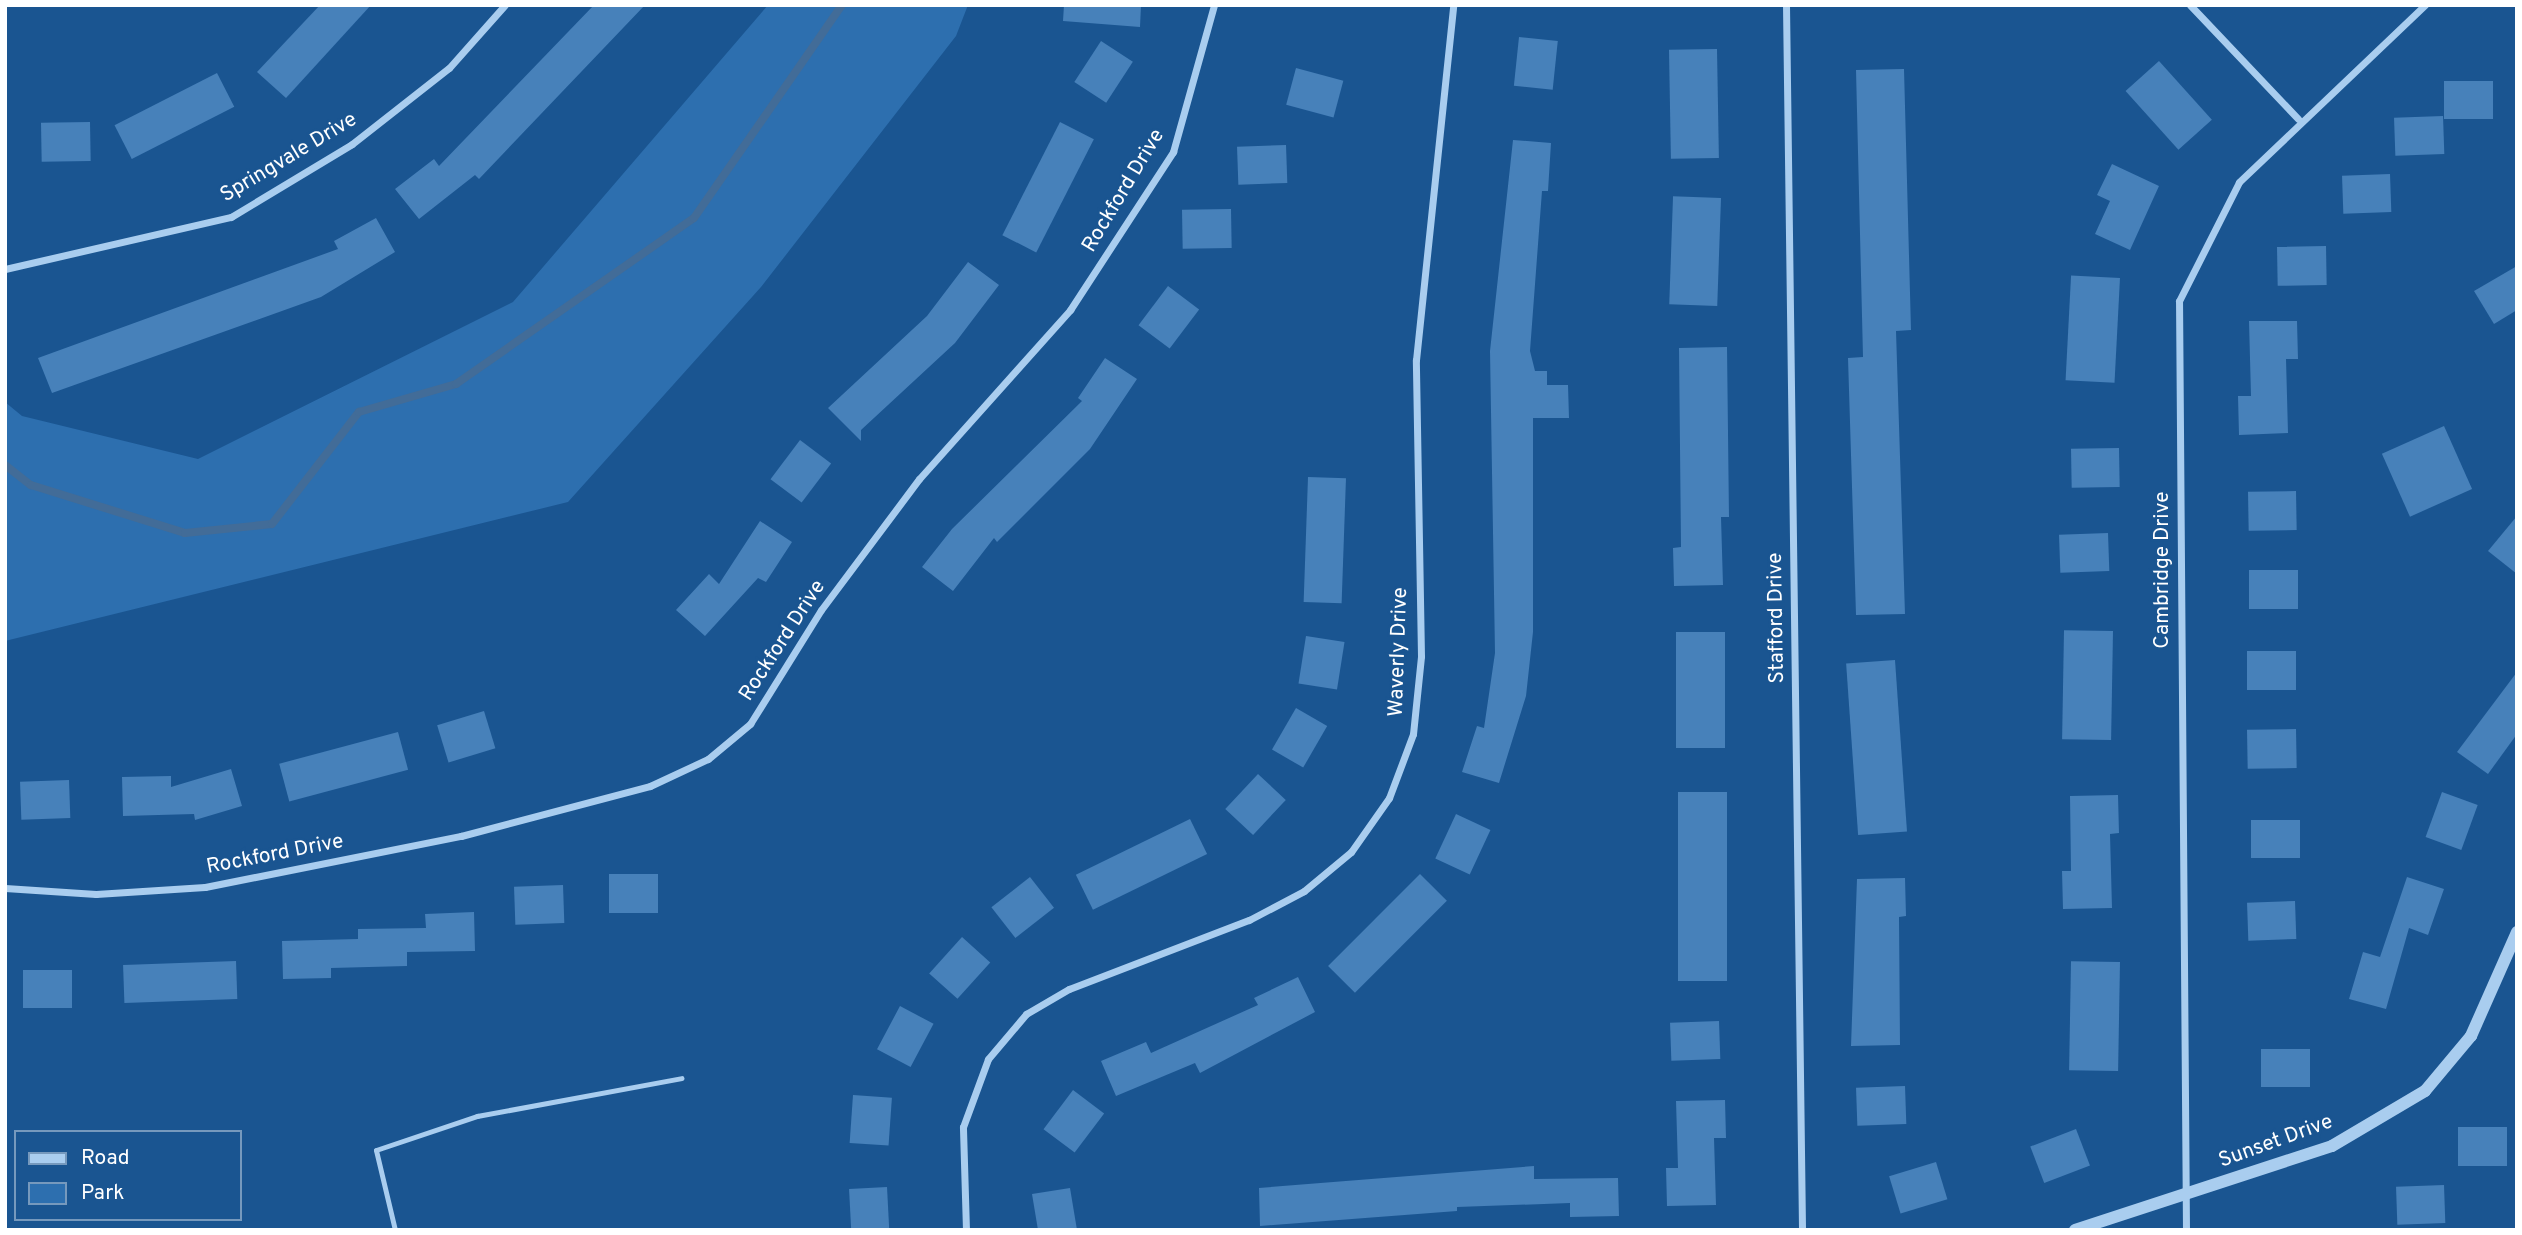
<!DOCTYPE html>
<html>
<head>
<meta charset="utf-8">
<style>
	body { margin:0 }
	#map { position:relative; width:2522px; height:1235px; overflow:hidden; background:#1a5591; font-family:Overpass,sans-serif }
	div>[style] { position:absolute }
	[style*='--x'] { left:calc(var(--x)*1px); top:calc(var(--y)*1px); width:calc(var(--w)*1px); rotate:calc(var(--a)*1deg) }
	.green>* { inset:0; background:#2d6faf }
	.stream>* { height:8px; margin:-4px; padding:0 4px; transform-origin:4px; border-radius:4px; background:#426c98 }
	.building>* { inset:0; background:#4781ba; transform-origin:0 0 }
	.service>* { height:5px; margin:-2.5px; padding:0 2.5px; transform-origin:2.5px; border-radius:2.5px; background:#a9cdef }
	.minor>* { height:7px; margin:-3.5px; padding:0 3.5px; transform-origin:3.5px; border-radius:3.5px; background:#a9cdef }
	.tertiary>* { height:12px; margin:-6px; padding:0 6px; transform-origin:6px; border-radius:6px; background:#a9cdef }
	span { translate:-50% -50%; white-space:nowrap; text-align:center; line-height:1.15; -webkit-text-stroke:5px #1a5591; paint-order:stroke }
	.street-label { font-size:21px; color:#fff }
	.frame { position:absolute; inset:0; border:7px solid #fff; pointer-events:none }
	.legend { position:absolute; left:14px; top:1130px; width:228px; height:91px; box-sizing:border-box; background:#1a5591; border:2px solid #7699bd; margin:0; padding:9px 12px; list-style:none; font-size:21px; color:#fff }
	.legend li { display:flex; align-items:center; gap:14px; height:35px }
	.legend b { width:35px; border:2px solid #7699bd }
</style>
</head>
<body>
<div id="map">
	<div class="green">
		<div style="clip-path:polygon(768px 5px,968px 5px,956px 36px,761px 287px,568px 502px,5px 641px,5px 402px,22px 416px,198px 459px,513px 302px)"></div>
	</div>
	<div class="stream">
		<div style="--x:5;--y:465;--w:33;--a:38"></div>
		<div style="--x:31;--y:485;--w:161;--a:17.3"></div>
		<div style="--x:185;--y:533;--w:87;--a:-5.9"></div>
		<div style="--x:272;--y:524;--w:142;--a:-52.2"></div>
		<div style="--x:359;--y:412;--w:101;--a:-16.1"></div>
		<div style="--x:456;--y:384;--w:290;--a:-34.9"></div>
		<div style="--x:694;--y:218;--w:259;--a:-55.2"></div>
	</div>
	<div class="building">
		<div style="clip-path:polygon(320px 5px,371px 5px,286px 98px,257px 72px)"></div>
		<div style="clip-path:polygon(594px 5px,645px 5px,479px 179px,475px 175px,419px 219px,395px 189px,434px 159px,439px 166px)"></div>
		<div style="clip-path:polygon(1064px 5px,1141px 5px,1140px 27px,1063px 21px)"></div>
		<div style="left:1519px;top:37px;width:39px;height:49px;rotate:6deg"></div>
		<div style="left:1101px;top:41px;width:38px;height:49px;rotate:33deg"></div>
		<div style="left:1717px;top:49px;width:109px;height:48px;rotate:89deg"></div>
		<div style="left:2159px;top:61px;width:79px;height:45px;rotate:48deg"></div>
		<div style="left:1296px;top:68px;width:49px;height:38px;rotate:15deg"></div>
		<div style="clip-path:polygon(1904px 69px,1911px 330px,1896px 331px,1905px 614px,1856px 615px,1848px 358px,1863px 357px,1856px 70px)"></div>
		<div style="left:217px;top:73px;width:38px;height:115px;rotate:63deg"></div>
		<div style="left:2493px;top:81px;width:38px;height:49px;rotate:90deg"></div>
		<div style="left:2443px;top:116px;width:38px;height:49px;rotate:88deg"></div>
		<div style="left:90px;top:122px;width:39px;height:49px;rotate:89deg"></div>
		<div style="left:1060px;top:122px;width:38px;height:127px;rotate:27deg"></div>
		<div style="clip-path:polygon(1513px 140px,1551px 143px,1548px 191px,1542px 191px,1530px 351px,1535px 371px,1547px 371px,1547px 385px,1568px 385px,1569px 418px,1533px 418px,1533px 632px,1526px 696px,1499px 783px,1462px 772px,1477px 726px,1484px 728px,1495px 653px,1490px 351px)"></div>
		<div style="left:1286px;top:145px;width:38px;height:49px;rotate:88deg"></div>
		<div style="clip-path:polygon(2112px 164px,2159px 186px,2130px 250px,2095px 234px,2110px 201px,2097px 195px)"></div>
		<div style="left:2390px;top:174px;width:38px;height:48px;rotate:88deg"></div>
		<div style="left:1721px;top:198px;width:108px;height:48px;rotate:92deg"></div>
		<div style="left:1231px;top:209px;width:39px;height:49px;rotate:89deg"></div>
		<div style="clip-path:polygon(376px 218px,395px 252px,321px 297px,52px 393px,38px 358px,338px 249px,334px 241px)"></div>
		<div style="left:2326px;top:246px;width:39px;height:49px;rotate:89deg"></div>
		<div style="clip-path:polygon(968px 262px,999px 285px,955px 343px,861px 430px,861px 441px,828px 408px,927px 316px)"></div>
		<div style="clip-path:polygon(2517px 266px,2517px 310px,2494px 324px,2474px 291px)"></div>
		<div style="left:2120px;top:278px;width:105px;height:49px;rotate:93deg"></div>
		<div style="left:1168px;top:286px;width:39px;height:49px;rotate:37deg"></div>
		<div style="clip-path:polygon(2249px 321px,2297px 321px,2298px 359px,2286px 359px,2288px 433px,2239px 435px,2238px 396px,2251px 396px)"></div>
		<div style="clip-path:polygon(1727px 347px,1729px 517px,1721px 517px,1723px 585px,1674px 586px,1673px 548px,1681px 547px,1679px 348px)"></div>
		<div style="clip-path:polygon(1105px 358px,1137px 379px,1090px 449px,997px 542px,994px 538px,953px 591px,922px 567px,952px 529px,1082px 401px,1078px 398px)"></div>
		<div style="left:2444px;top:426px;width:69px;height:68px;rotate:66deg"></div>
		<div style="left:800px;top:440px;width:39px;height:49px;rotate:37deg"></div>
		<div style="left:2119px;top:448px;width:39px;height:48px;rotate:89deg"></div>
		<div style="left:1308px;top:477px;width:38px;height:125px;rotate:2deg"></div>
		<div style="left:2296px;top:491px;width:39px;height:48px;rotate:89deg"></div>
		<div style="clip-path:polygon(2517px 516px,2517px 574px,2488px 551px)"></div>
		<div style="clip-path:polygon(760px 521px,792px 542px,766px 582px,758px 578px,705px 636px,676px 610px,709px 574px,719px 584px)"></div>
		<div style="left:2108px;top:533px;width:38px;height:49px;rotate:88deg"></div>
		<div style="left:2298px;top:570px;width:39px;height:49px;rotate:90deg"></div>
		<div style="left:2113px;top:631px;width:109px;height:49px;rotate:91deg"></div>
		<div style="left:1725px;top:632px;width:116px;height:49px;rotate:90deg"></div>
		<div style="left:1306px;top:636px;width:39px;height:48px;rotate:9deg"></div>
		<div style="left:2247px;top:651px;width:49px;height:39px"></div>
		<div style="left:1895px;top:660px;width:172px;height:49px;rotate:86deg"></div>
		<div style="clip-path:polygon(2517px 672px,2517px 734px,2488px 774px,2457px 752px)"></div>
		<div style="left:1296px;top:708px;width:36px;height:48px;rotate:30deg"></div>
		<div style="left:484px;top:711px;width:39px;height:49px;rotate:73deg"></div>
		<div style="left:2296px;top:729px;width:39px;height:49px;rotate:89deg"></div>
		<div style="left:398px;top:732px;width:39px;height:123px;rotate:75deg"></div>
		<div style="clip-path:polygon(231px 769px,242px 806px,195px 820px,194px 814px,123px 816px,122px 777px,171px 776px,171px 787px)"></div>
		<div style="left:1258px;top:774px;width:38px;height:48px;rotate:43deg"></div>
		<div style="left:69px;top:780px;width:38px;height:49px;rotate:88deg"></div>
		<div style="left:1727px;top:792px;width:189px;height:49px;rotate:90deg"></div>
		<div style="left:2442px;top:792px;width:38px;height:48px;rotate:20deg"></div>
		<div style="clip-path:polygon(2118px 795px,2119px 833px,2110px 834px,2112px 908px,2063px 909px,2062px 871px,2071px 871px,2070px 796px)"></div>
		<div style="left:1456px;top:814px;width:38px;height:49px;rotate:25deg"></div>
		<div style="left:1190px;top:819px;width:39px;height:127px;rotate:64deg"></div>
		<div style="left:2300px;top:820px;width:38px;height:49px;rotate:90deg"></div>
		<div style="left:609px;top:874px;width:49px;height:39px"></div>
		<div style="left:1420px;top:874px;width:38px;height:130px;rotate:45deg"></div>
		<div style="left:1030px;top:877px;width:39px;height:49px;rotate:52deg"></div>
		<div style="clip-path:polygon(2407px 877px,2444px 889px,2428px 935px,2409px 928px,2386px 1009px,2349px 999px,2363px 952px,2380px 957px)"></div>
		<div style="clip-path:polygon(1905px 878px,1906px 916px,1899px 917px,1900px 1045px,1851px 1046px,1857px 879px)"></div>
		<div style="left:563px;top:885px;width:38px;height:49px;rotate:88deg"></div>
		<div style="left:2295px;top:901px;width:38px;height:48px;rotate:88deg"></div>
		<div style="clip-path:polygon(474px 912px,475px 951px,407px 952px,407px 966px,331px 968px,331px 978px,283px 979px,282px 941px,358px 939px,358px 929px,426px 928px,425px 914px)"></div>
		<div style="left:962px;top:937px;width:38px;height:49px;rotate:42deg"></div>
		<div style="left:236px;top:961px;width:38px;height:113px;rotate:88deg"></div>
		<div style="left:2120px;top:962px;width:109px;height:49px;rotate:91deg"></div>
		<div style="left:72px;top:970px;width:38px;height:49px;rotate:90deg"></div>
		<div style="clip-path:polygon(1298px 977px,1315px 1012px,1200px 1073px,1195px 1063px,1116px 1096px,1101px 1061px,1146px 1042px,1151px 1053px,1258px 1005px,1254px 998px)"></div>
		<div style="left:900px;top:1006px;width:38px;height:49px;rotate:28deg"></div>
		<div style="left:1719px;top:1021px;width:38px;height:49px;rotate:88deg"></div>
		<div style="left:2310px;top:1049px;width:38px;height:49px;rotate:90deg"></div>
		<div style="left:1905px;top:1086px;width:38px;height:49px;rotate:88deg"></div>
		<div style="left:1073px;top:1090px;width:39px;height:49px;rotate:37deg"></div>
		<div style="left:853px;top:1095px;width:39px;height:48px;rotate:4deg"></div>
		<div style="clip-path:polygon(1725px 1100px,1726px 1138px,1714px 1138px,1716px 1205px,1667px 1206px,1666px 1168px,1678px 1168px,1676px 1101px)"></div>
		<div style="left:2458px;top:1127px;width:49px;height:39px"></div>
		<div style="left:2076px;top:1129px;width:39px;height:49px;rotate:69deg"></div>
		<div style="left:1936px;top:1162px;width:39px;height:49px;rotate:73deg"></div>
		<div style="clip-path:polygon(1534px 1166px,1534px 1179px,1618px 1178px,1619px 1216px,1570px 1217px,1570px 1203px,1457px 1207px,1457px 1211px,1260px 1226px,1259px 1188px)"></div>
		<div style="left:2444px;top:1185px;width:38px;height:48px;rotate:88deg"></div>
		<div style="left:887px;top:1187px;width:43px;height:38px;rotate:87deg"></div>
		<div style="clip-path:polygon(1070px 1188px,1077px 1230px,1038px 1230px,1032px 1194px)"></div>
	</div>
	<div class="service">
		<div style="--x:395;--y:1230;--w:82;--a:-103.4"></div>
		<div style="--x:376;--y:1150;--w:107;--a:-18.6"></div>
		<div style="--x:477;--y:1116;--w:208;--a:-10.5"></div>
	</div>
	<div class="minor">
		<div style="--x:1786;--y:5;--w:1225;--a:89.25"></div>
		<div style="--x:2190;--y:5;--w:157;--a:46.5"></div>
		<div style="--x:5;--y:269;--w:232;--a:-13"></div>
		<div style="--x:231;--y:217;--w:141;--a:-31.1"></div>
		<div style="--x:352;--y:144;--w:123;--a:-38.1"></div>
		<div style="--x:449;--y:68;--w:84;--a:-48.4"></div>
		<div style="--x:5;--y:888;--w:91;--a:3.8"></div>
		<div style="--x:96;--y:894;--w:109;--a:-3.7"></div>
		<div style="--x:205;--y:887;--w:261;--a:-11.3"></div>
		<div style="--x:461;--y:836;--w:196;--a:-14.8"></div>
		<div style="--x:650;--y:786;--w:64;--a:-25"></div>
		<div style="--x:708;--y:759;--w:55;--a:-39.8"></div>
		<div style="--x:750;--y:724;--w:134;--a:-58.1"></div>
		<div style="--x:821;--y:610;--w:164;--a:-53.2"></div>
		<div style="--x:919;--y:479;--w:227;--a:-48.2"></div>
		<div style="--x:1070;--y:310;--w:189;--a:-56.9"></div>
		<div style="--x:1173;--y:152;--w:153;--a:-74.4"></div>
		<div style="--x:966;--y:1230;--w:103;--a:-91.7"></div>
		<div style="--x:963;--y:1127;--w:72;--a:-69.8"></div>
		<div style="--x:988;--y:1059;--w:59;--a:-49.8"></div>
		<div style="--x:1026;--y:1014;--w:50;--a:-30.2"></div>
		<div style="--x:1069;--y:989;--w:193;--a:-21"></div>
		<div style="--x:1249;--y:920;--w:62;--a:-27.8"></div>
		<div style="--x:1304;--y:891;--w:61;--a:-39.7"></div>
		<div style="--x:1351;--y:852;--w:66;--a:-54.9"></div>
		<div style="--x:1389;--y:798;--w:68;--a:-69.4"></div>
		<div style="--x:1413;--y:734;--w:78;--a:-84.1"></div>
		<div style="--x:1421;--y:656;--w:296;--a:-91"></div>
		<div style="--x:1416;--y:360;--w:357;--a:-84"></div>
		<div style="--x:2186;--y:1230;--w:929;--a:-90.43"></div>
		<div style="--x:2179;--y:301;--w:133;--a:-63.2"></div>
		<div style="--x:2239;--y:182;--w:257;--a:-43.6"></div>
	</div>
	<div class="tertiary">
		<div style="--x:2075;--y:1230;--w:270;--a:-18.1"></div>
		<div style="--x:2332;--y:1146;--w:108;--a:-30.6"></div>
		<div style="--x:2425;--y:1091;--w:72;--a:-50.1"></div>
		<div style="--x:2471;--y:1036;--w:114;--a:-66.1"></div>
	</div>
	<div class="street-label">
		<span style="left:289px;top:158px;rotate:-31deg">Springvale Drive</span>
		<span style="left:1124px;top:191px;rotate:-59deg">Rockford Drive</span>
		<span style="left:2163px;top:570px;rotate:-90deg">Cambridge Drive</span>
		<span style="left:1777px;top:618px;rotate:-91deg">Stafford Drive</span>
		<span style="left:783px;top:641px;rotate:-57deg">Rockford Drive</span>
		<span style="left:1399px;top:652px;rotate:-88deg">Waverly Drive</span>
		<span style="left:275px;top:855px;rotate:-11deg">Rockford Drive</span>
		<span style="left:2276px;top:1142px;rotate:-20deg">Sunset Drive</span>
	</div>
	<div class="frame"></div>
	<ul class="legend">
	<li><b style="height:9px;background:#a9cdef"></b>Road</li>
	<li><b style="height:19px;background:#2d6faf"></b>Park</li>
	</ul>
</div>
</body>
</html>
